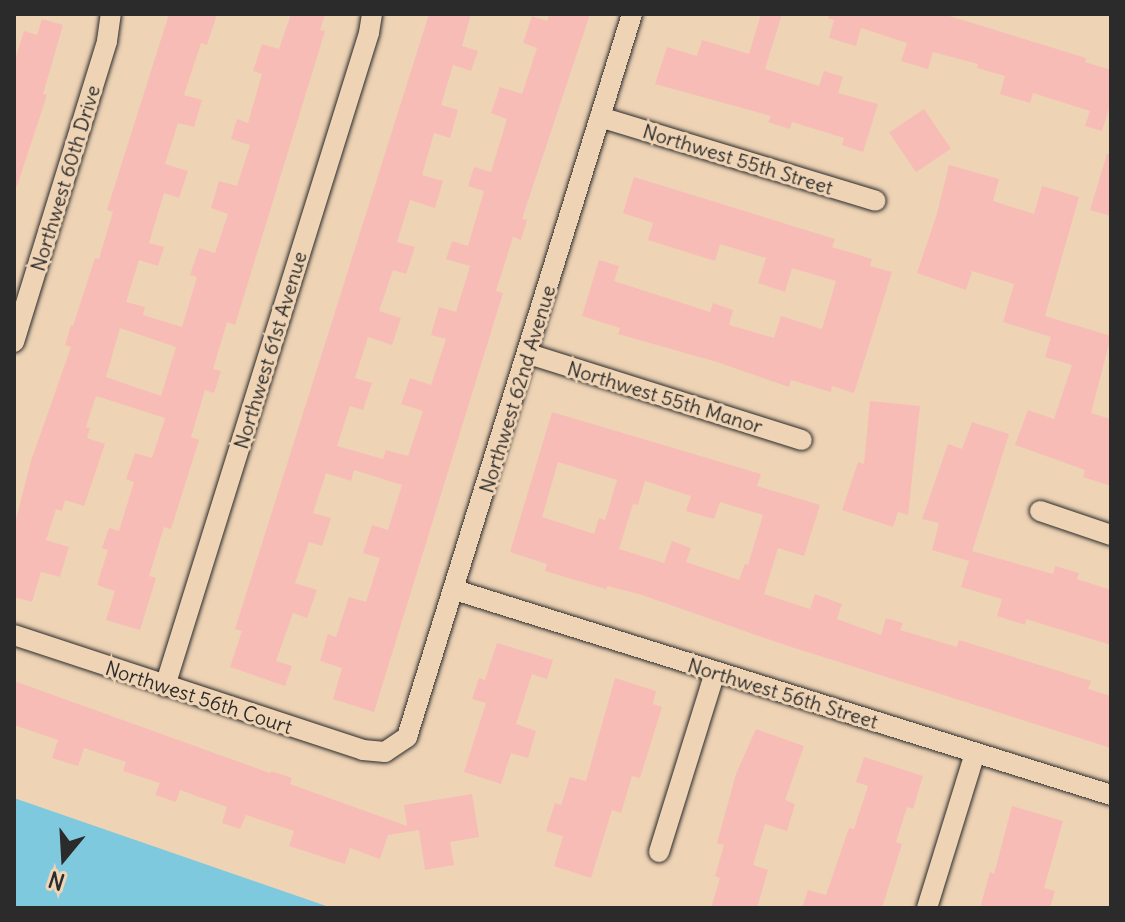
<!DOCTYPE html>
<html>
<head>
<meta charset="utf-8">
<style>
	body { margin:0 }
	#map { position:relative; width:1125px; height:922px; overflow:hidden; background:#eed3b5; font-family:Delius,sans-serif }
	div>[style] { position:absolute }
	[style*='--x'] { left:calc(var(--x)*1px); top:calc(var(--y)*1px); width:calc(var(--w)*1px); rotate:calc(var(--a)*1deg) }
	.water>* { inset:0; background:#7fc9df }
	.building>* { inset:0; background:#f8bcb7; transform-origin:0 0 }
	.roads { filter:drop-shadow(0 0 2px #2b2b2b) drop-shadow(0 0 2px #2b2b2b) }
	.minor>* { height:20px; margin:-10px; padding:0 10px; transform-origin:10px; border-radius:10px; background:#eed3b5 }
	span { translate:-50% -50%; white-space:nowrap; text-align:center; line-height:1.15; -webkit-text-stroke:6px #eed3b5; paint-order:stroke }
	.street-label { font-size:20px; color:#2b2b2b }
	.frame { position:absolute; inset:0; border:16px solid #2b2b2b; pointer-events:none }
	.north { position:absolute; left:24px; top:818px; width:80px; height:80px; -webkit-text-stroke:6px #eed3b5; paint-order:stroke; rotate:198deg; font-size:22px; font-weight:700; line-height:32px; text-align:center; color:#2b2b2b }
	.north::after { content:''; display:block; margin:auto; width:28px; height:36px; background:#2b2b2b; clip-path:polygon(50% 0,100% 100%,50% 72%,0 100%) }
</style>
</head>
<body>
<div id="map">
	<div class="water">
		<div style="clip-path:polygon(14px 798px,332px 908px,14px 908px)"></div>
	</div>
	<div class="building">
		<div style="clip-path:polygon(evenodd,169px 14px,217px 14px,207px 45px,201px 43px,184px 95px,202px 100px,194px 127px,178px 123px,165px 164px,188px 171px,179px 198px,164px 193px,149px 243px,164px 247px,158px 266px,139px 260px,126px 302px,145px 307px,143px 315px,182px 327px,197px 277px,190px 275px,199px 248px,215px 253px,228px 214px,211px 208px,219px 181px,237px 186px,250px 145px,231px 139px,237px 119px,248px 123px,262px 74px,253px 71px,262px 44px,279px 49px,291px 14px,325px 14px,320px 30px,325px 31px,235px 325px,227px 322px,213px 369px,221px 371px,214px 393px,205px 390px,191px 437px,199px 440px,171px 529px,164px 527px,149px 576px,156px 578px,140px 630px,106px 620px,115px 591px,97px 585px,108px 550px,102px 548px,109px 528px,119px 531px,134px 482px,126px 479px,135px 453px,152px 458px,165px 418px,96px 396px,86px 427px,90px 428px,87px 438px,105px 444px,84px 506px,65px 500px,62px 511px,56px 509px,46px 540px,69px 547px,60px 577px,41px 572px,32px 602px,14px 597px,14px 527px,31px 461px,71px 347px,65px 345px,71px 325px,73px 326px,95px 258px,99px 259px,113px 212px,107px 210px,169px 14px,120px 328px,176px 347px,161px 396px,106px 377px,120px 328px)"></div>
		<div style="clip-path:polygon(429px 14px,471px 14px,462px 46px,478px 51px,471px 71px,453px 65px,441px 105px,458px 110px,450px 138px,434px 133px,422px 175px,443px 181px,435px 208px,410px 200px,397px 242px,415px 247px,406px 274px,393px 270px,379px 311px,401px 318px,392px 345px,368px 337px,355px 378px,372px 383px,363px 410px,350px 406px,337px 446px,383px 459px,386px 450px,408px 456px,423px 411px,401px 404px,410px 378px,431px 385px,446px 339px,431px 335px,439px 307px,456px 312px,470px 266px,446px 259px,452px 241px,468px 246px,484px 191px,468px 186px,474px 167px,491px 172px,507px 119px,491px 113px,500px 87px,522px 94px,537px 48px,523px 43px,532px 16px,547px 21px,549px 14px,590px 14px,522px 219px,527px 220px,521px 240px,513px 237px,496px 291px,503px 293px,374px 712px,333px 699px,342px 668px,320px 661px,328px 634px,336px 637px,349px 597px,366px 602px,380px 558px,363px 553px,372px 525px,388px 530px,402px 485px,354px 470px,351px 481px,326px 473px,313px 513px,331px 518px,322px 546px,309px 542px,295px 583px,317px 590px,307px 618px,293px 613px,276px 661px,292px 666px,285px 686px,230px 667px,242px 631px,235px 629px)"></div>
		<div style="clip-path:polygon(761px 14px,782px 14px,765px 69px,819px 86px,824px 71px,843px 77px,838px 93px,878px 104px,863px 152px,842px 145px,844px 138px,792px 122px,790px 129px,768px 122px,771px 116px,655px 84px,667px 47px,697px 56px,702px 40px,749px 54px)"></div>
		<div style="clip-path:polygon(829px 14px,943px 14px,1086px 58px,1085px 62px,1111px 70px,1111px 102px,1102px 131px,1085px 126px,1090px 111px,1033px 93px,1030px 103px,1000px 94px,1005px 76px,977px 68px,978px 64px,933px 52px,928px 69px,901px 61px,907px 43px,861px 28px,856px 46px,829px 38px,834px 20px,828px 18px)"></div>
		<div style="clip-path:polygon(42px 19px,63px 25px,43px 94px,47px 95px,17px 186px,14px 185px,14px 63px,24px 31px,37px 35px)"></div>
		<div style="left:924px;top:109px;width:48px;height:42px;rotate:56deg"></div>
		<div style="clip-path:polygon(1107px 154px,1111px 154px,1111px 216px,1090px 210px)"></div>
		<div style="clip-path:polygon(949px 165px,999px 179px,993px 201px,1034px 214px,1042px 186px,1079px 197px,1045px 316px,1111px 336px,1091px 413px,1111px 419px,1111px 486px,1083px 477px,1085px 470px,1015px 445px,1028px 410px,1054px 419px,1072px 365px,1045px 357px,1051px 337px,1003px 322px,1014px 284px,972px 271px,966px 290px,917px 273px,937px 214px)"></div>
		<div style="clip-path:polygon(634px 177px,835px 239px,832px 247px,872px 259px,870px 266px,892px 272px,854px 393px,832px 386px,831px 392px,791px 380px,789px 387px,717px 362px,618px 334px,620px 328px,582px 316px,599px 260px,619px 266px,614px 281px,710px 312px,713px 303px,733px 310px,729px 325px,774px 338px,781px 316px,822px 329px,836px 281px,792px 268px,785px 292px,758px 283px,766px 258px,720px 244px,715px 261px,648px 240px,653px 223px,623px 213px)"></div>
		<div style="clip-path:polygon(870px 401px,920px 406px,908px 515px,898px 512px,893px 527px,842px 510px,858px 462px,864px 464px)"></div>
		<div style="clip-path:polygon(evenodd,552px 412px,761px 474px,757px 486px,820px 505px,804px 556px,778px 548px,764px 594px,810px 609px,815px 594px,842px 604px,837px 619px,881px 635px,886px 618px,903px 623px,900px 630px,957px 647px,959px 640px,1091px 681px,1088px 689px,1111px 696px,1111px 748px,782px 644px,639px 594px,607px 586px,606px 589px,545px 571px,547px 564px,510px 552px,552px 412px,558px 462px,617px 480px,605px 520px,599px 518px,594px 534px,542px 517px,558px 462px,552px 412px,645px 481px,691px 496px,686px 511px,714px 519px,720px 502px,763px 515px,748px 565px,745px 564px,739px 580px,686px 562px,691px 548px,672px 541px,664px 563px,619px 549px,633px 504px,638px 505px,645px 481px)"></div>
		<div style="clip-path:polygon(972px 422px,1009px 434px,969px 561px,932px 550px,939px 523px,922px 519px,948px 444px,962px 449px)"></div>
		<div style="clip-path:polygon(972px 551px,1053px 574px,1055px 566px,1079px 573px,1077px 579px,1111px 590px,1111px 645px,1026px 619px,1025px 625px,997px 616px,1002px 599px,961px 587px)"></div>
		<div style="clip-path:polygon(497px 643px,553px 660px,547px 679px,532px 674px,516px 724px,536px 731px,528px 758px,511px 753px,501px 784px,464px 772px,486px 703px,472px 699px,479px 678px,485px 680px)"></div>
		<div style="clip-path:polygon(615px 678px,656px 691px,653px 704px,662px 707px,640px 778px,632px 776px,621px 813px,612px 810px,591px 878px,554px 866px,563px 836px,546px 831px,555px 803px,561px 805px,570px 777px,586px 781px)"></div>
		<div style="clip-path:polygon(14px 681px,270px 773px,271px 771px,292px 778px,290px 784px,407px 826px,404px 805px,472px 794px,479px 837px,450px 842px,454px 865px,425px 870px,419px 830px,388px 835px,380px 859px,350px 848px,345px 864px,289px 846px,294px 831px,246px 815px,240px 829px,222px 823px,227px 807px,180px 790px,176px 802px,155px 795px,160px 783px,123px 771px,126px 762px,84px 748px,78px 766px,52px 758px,58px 740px,14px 725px)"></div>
		<div style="clip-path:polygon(756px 729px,804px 746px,785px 800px,795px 804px,787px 831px,765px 824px,753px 865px,768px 870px,757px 908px,711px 908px,720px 878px,715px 876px,724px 845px,717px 843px,736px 774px)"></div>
		<div style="clip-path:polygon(864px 757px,923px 776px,913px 809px,907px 807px,896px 842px,902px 844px,882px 908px,802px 908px,808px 890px,826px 895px,849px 828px,854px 829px,868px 786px,856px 782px)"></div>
		<div style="clip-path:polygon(1012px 806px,1063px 821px,1044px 888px,1055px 891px,1050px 908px,980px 908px,990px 872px,994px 874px)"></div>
	</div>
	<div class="roads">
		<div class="minor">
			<div style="--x:600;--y:117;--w:288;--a:16.9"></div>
			<div style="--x:14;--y:342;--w:315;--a:-72.8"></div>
			<div style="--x:107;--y:41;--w:27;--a:-82"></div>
			<div style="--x:529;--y:354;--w:286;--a:17.5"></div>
			<div style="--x:1040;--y:511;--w:75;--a:18.7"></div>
			<div style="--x:455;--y:590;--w:687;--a:17.35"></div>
			<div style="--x:14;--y:635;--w:367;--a:18.2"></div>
			<div style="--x:363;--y:750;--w:22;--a:5"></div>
			<div style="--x:385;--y:752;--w:27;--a:-34"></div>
			<div style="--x:407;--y:737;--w:757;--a:-72.71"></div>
			<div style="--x:165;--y:686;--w:684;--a:-72.65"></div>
			<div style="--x:369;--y:33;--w:19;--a:-81"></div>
			<div style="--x:659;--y:852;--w:189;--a:-72.7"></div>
			<div style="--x:927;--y:908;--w:162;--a:-72.8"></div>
		</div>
	</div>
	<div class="street-label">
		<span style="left:738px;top:159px;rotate:17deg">Northwest 55th Street</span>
		<span style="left:65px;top:178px;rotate:-73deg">Northwest 60th Drive</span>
		<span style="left:270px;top:350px;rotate:-73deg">Northwest 61st Avenue</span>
		<span style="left:517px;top:389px;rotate:-73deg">Northwest 62nd Avenue</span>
		<span style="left:665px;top:397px;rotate:17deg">Northwest 55th Manor</span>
		<span style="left:783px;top:693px;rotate:17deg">Northwest 56th Street</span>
		<span style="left:199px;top:697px;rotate:18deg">Northwest 56th Court</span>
	</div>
	<div class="frame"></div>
	<div class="north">N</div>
</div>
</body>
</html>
